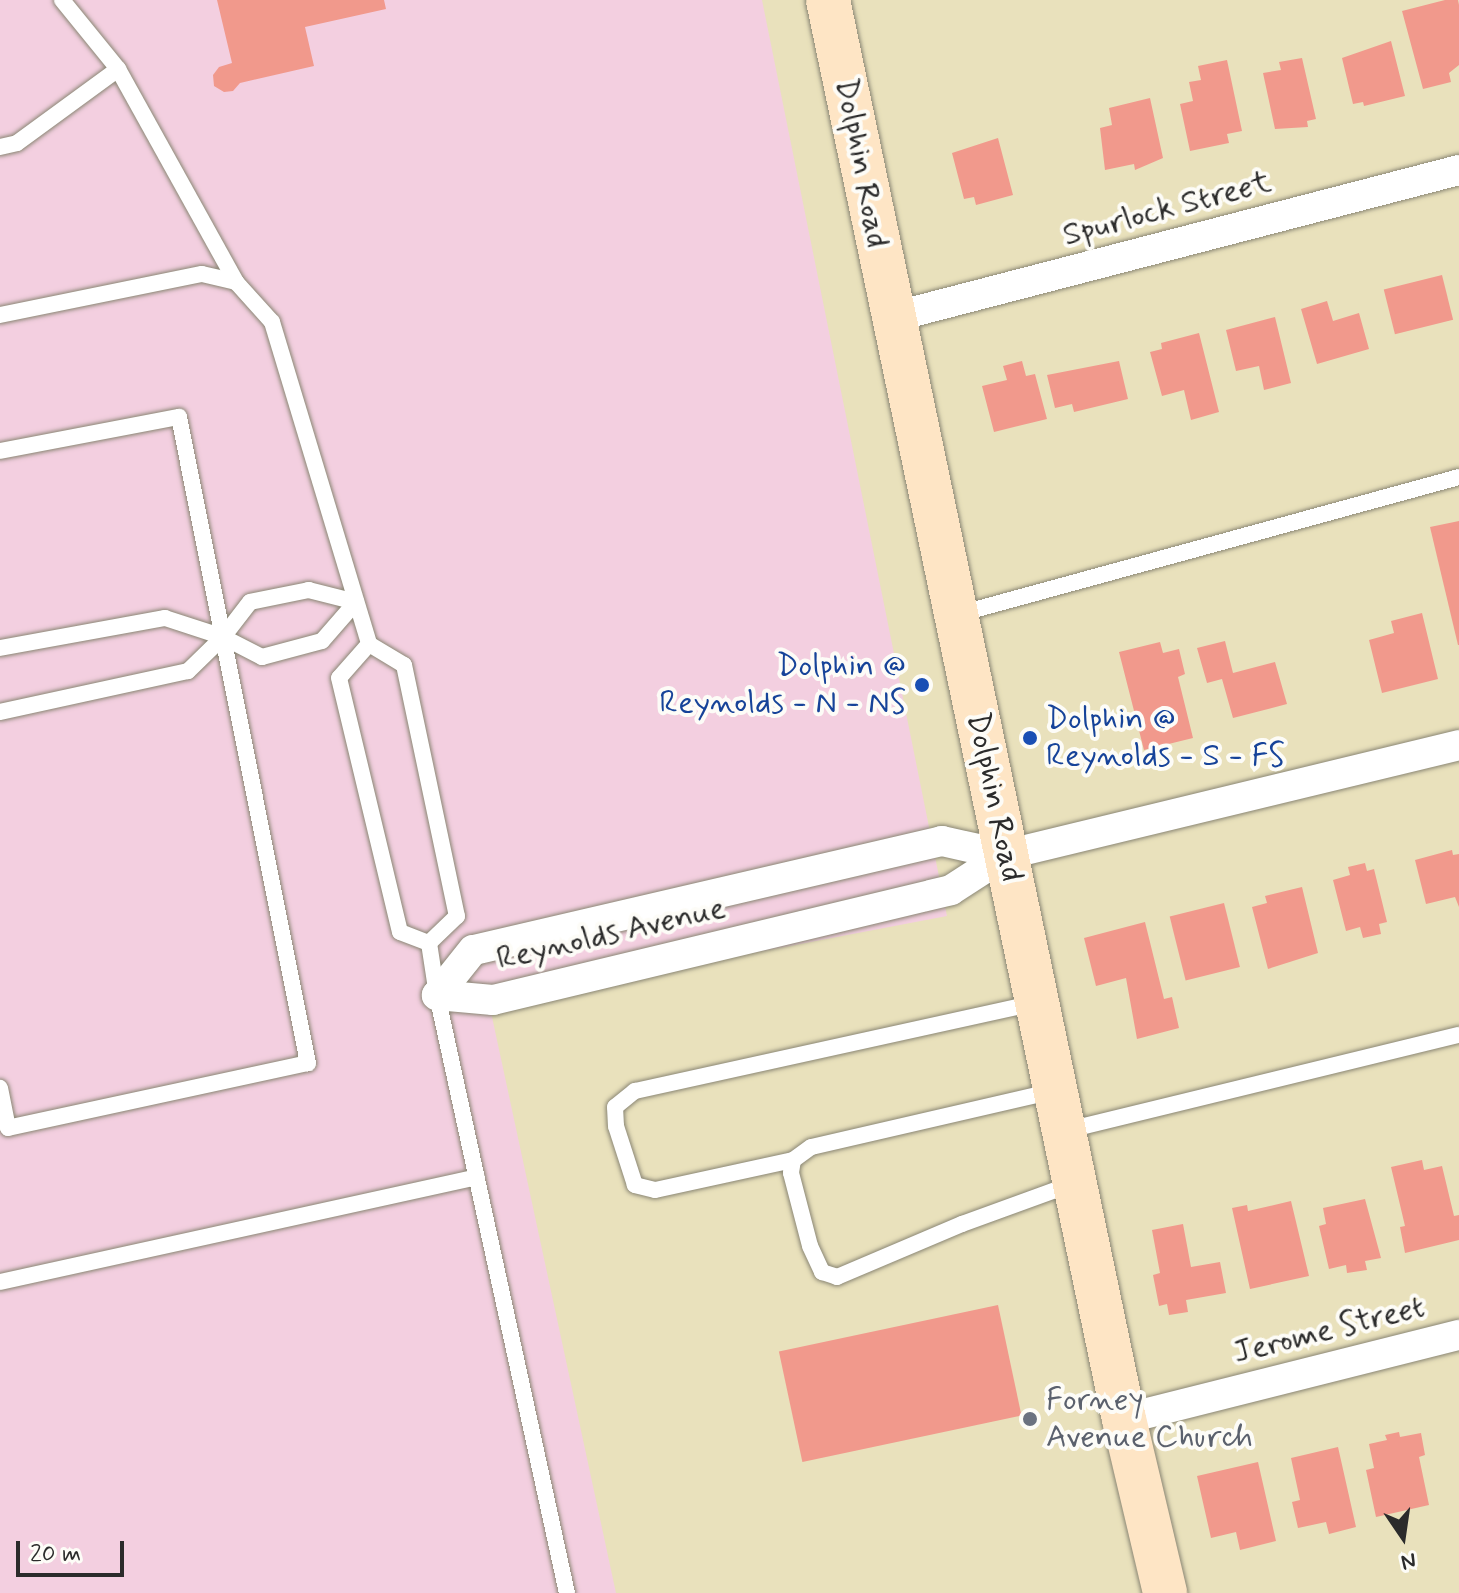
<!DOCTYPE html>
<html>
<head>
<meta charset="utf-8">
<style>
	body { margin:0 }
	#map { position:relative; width:1459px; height:1593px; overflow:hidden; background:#e9e1bc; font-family:Mynerve,sans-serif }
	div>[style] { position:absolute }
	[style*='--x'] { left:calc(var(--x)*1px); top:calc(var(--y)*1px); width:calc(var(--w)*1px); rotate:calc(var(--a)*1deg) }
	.built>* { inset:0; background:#f3cfe0 }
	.building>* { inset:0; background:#f1998c; transform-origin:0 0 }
	.roads { filter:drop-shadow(0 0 2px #8a8674) drop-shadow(0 0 2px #8a8674) }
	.service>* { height:16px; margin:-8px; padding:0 8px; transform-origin:8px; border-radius:8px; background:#fff }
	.minor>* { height:30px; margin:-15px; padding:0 15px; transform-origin:15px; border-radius:15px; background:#fff }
	.secondary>* { height:44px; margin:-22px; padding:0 22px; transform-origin:22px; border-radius:22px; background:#fee5c5 }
	.dots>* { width:22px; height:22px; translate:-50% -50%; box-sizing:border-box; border:4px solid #fdfcf7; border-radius:50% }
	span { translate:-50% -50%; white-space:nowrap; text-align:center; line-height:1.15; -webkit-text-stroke:8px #fdfcf7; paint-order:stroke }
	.street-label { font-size:32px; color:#2b2b2b }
	.transit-label { font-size:32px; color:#164399 }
	.right { translate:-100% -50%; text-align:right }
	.left { translate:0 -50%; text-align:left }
	.worship-label { font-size:32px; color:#5b616d }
	.north { position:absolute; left:1363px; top:1497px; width:80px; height:80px; -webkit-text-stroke:6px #fdfcf7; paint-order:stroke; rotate:167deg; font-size:22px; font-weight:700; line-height:32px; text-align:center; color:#2b2b2b }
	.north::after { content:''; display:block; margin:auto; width:28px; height:36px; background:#2b2b2b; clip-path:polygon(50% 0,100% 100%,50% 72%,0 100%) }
	.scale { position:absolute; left:16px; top:1541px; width:108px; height:36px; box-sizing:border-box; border:4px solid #2b2b2b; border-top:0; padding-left:10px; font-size:24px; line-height:28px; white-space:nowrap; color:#2b2b2b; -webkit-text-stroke:6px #fdfcf7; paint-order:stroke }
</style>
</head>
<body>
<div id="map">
	<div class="built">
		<div style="clip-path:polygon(0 0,762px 0,947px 916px,489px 1003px,616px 1593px,0 1593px)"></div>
	</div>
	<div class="building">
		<div style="clip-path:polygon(217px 0,384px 0,386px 9px,305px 27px,314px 66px,240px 83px,233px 91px,224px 92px,214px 86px,213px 75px,219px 67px,232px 63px)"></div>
		<div style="clip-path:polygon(1445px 0,1458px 0,1459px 5px,1459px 65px,1449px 73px,1451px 82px,1423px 89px,1402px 11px)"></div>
		<div style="clip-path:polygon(1391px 41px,1405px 96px,1364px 106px,1363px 102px,1353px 104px,1342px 58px)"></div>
		<div style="clip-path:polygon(1302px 58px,1316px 119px,1307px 121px,1308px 127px,1275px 129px,1263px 73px,1281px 70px,1279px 62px)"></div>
		<div style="clip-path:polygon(1227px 60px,1242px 131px,1227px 134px,1229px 143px,1190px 151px,1180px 104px,1193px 101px,1189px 82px,1201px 80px,1198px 66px)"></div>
		<div style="clip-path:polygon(1150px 98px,1163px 158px,1135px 170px,1134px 164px,1105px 170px,1100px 128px,1112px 125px,1109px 108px)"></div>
		<div style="clip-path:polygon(998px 138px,1013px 195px,976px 205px,974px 197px,964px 199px,952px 153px)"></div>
		<div style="left:1442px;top:275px;width:46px;height:60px;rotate:76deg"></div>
		<div style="clip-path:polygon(1327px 301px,1333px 321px,1359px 313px,1369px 349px,1317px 364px,1301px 309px)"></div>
		<div style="clip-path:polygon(1275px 317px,1291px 383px,1264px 390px,1259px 366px,1236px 371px,1226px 330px)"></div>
		<div style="clip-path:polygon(1199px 333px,1219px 412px,1191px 420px,1184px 390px,1162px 396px,1150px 352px,1162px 349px,1161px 343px)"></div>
		<div style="clip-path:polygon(1022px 361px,1026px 376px,1035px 374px,1047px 419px,994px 432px,982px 386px,1007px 380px,1003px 366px)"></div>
		<div style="clip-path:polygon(1119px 361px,1128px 399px,1074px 412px,1072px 404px,1055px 408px,1047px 375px)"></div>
		<div style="clip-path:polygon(1459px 521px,1459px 645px,1458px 645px,1430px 527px)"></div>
		<div style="clip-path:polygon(1422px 613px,1438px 679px,1382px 693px,1369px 640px,1394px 633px,1391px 621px)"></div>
		<div style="clip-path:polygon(1225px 641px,1233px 673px,1275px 662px,1287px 704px,1233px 718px,1222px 679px,1207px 683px,1197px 648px)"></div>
		<div style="clip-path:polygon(1160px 642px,1163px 653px,1179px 649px,1185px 674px,1178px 677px,1193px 738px,1144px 750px,1119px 652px)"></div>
		<div style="clip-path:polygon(1452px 850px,1453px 855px,1459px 854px,1459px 907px,1455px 897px,1426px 904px,1415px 860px)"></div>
		<div style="clip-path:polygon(1365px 863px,1367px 871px,1374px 869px,1387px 922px,1379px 924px,1381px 934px,1363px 938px,1360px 927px,1346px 931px,1333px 880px,1350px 875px,1348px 867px)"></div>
		<div style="clip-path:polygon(1302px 887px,1318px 953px,1268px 969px,1252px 907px,1267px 903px,1265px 896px)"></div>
		<div style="left:1224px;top:903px;width:66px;height:56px;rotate:76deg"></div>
		<div style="clip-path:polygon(1145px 922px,1164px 999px,1172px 997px,1179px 1028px,1137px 1039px,1126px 978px,1096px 986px,1084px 938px)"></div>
		<div style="clip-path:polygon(1422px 1160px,1424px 1170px,1442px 1166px,1454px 1216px,1459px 1215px,1459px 1240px,1405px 1253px,1400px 1227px,1405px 1226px,1391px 1167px)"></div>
		<div style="clip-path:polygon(1365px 1199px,1381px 1258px,1365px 1261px,1367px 1270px,1347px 1273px,1346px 1265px,1329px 1269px,1319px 1226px,1326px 1224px,1323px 1208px)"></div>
		<div style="clip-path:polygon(1291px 1201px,1309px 1276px,1250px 1289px,1232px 1208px,1247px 1205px,1248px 1211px)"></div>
		<div style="clip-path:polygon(1183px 1224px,1191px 1267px,1220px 1262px,1226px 1293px,1186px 1300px,1188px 1312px,1169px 1315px,1167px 1304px,1159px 1306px,1153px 1275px,1160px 1273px,1152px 1230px)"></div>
		<div style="left:998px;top:1305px;width:113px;height:224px;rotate:78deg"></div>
		<div style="clip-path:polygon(1399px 1432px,1400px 1437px,1421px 1433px,1425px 1455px,1419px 1457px,1429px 1505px,1376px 1517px,1366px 1470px,1374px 1468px,1369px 1444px,1387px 1440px,1385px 1435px)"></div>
		<div style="clip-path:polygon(1338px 1447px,1356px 1527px,1329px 1534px,1326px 1522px,1298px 1528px,1292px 1502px,1300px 1500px,1291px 1458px)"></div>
		<div style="clip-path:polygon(1258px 1462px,1276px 1541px,1240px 1550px,1236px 1532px,1211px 1538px,1197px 1476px)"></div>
	</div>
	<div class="roads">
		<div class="service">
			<div style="--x:62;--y:0;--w:89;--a:50.9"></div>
			<div style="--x:118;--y:69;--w:244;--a:61"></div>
			<div style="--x:0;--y:147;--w:17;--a:-13"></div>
			<div style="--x:17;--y:143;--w:125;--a:-36.2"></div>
			<div style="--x:0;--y:315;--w:206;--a:-11.5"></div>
			<div style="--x:202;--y:274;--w:35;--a:13"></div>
			<div style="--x:236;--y:282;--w:54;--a:48"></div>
			<div style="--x:272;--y:322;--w:336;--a:73.2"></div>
			<div style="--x:369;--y:644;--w:41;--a:31"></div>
			<div style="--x:404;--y:665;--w:257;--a:78.1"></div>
			<div style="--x:457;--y:916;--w:39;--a:136"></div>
			<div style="--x:0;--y:451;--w:182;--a:-10.8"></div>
			<div style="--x:179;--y:417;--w:659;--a:78.71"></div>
			<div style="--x:308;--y:1063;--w:307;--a:167.8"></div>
			<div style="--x:8;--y:1128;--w:41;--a:-101.3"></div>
			<div style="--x:959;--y:614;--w:518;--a:-15.32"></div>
			<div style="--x:369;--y:644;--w:45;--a:131.4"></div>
			<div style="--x:339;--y:678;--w:261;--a:76.5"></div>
			<div style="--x:400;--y:932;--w:31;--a:21"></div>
			<div style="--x:0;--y:648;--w:168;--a:-10.3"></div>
			<div style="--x:165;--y:618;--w:61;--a:18.1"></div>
			<div style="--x:223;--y:637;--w:44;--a:27.1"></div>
			<div style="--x:262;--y:657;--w:62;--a:-14.9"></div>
			<div style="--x:322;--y:641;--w:52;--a:-48.9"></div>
			<div style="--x:356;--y:602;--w:49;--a:-165.7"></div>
			<div style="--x:309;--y:590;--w:60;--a:168.5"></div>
			<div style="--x:250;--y:602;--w:44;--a:127.6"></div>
			<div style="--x:223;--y:637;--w:49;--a:135.8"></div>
			<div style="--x:188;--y:671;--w:192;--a:167.7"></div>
			<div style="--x:429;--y:943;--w:53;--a:81.3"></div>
			<div style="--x:437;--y:995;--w:612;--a:77.74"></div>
			<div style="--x:1054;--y:1091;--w:249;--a:167"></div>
			<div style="--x:811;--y:1147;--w:22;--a:144"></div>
			<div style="--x:793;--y:1160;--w:13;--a:99"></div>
			<div style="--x:791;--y:1173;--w:75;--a:75.4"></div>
			<div style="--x:810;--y:1246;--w:29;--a:65"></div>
			<div style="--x:822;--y:1272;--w:16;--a:18"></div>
			<div style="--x:837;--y:1277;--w:136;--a:-23"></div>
			<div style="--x:962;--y:1224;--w:117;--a:-20"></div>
			<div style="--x:1064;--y:1131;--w:406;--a:-13.7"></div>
			<div style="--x:793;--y:1160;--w:141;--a:167.7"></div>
			<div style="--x:655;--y:1190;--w:21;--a:-166"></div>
			<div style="--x:635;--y:1185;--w:62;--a:-107.9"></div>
			<div style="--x:616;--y:1126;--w:19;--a:-93"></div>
			<div style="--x:615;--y:1107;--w:26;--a:-39"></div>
			<div style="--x:635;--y:1091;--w:411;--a:-12.4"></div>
			<div style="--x:0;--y:1282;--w:488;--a:-12.4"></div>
		</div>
		<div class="minor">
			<div style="--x:893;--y:317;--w:585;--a:-14.56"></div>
			<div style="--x:1005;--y:855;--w:65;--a:-167.5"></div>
			<div style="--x:942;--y:841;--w:481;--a:166.9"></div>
			<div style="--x:473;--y:950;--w:58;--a:128.7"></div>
			<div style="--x:437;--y:995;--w:56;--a:5.1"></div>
			<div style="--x:493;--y:1000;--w:471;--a:-13.5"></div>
			<div style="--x:951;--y:890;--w:64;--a:-32.9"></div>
			<div style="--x:1005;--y:855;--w:467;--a:-13.6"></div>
			<div style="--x:1124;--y:1419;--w:345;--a:-14.1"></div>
		</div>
		<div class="secondary">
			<div style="--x:828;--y:0;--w:1450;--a:78.22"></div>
			<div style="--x:1124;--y:1419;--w:179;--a:76.7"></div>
		</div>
	</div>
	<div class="dots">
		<div style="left:922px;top:685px;background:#1a4fb4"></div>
		<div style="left:1030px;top:738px;background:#1a4fb4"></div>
		<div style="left:1030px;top:1419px;background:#6b7280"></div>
	</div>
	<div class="street-label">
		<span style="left:861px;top:163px;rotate:79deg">Dolphin Road</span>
		<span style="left:1167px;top:209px;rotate:-15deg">Spurlock Street</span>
		<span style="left:994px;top:797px;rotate:78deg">Dolphin Road</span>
		<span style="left:611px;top:934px;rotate:-13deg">Reynolds Avenue</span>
		<span style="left:1329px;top:1330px;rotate:-14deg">Jerome Street</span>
	</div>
	<div class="transit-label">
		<span class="right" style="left:906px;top:685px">Dolphin @<br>Reynolds - N - NS</span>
		<span class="left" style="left:1046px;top:738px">Dolphin @<br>Reynolds - S - FS</span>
	</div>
	<div class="worship-label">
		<span class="left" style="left:1046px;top:1419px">Forney<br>Avenue Church</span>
	</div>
	<div class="north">N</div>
	<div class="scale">20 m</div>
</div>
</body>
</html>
